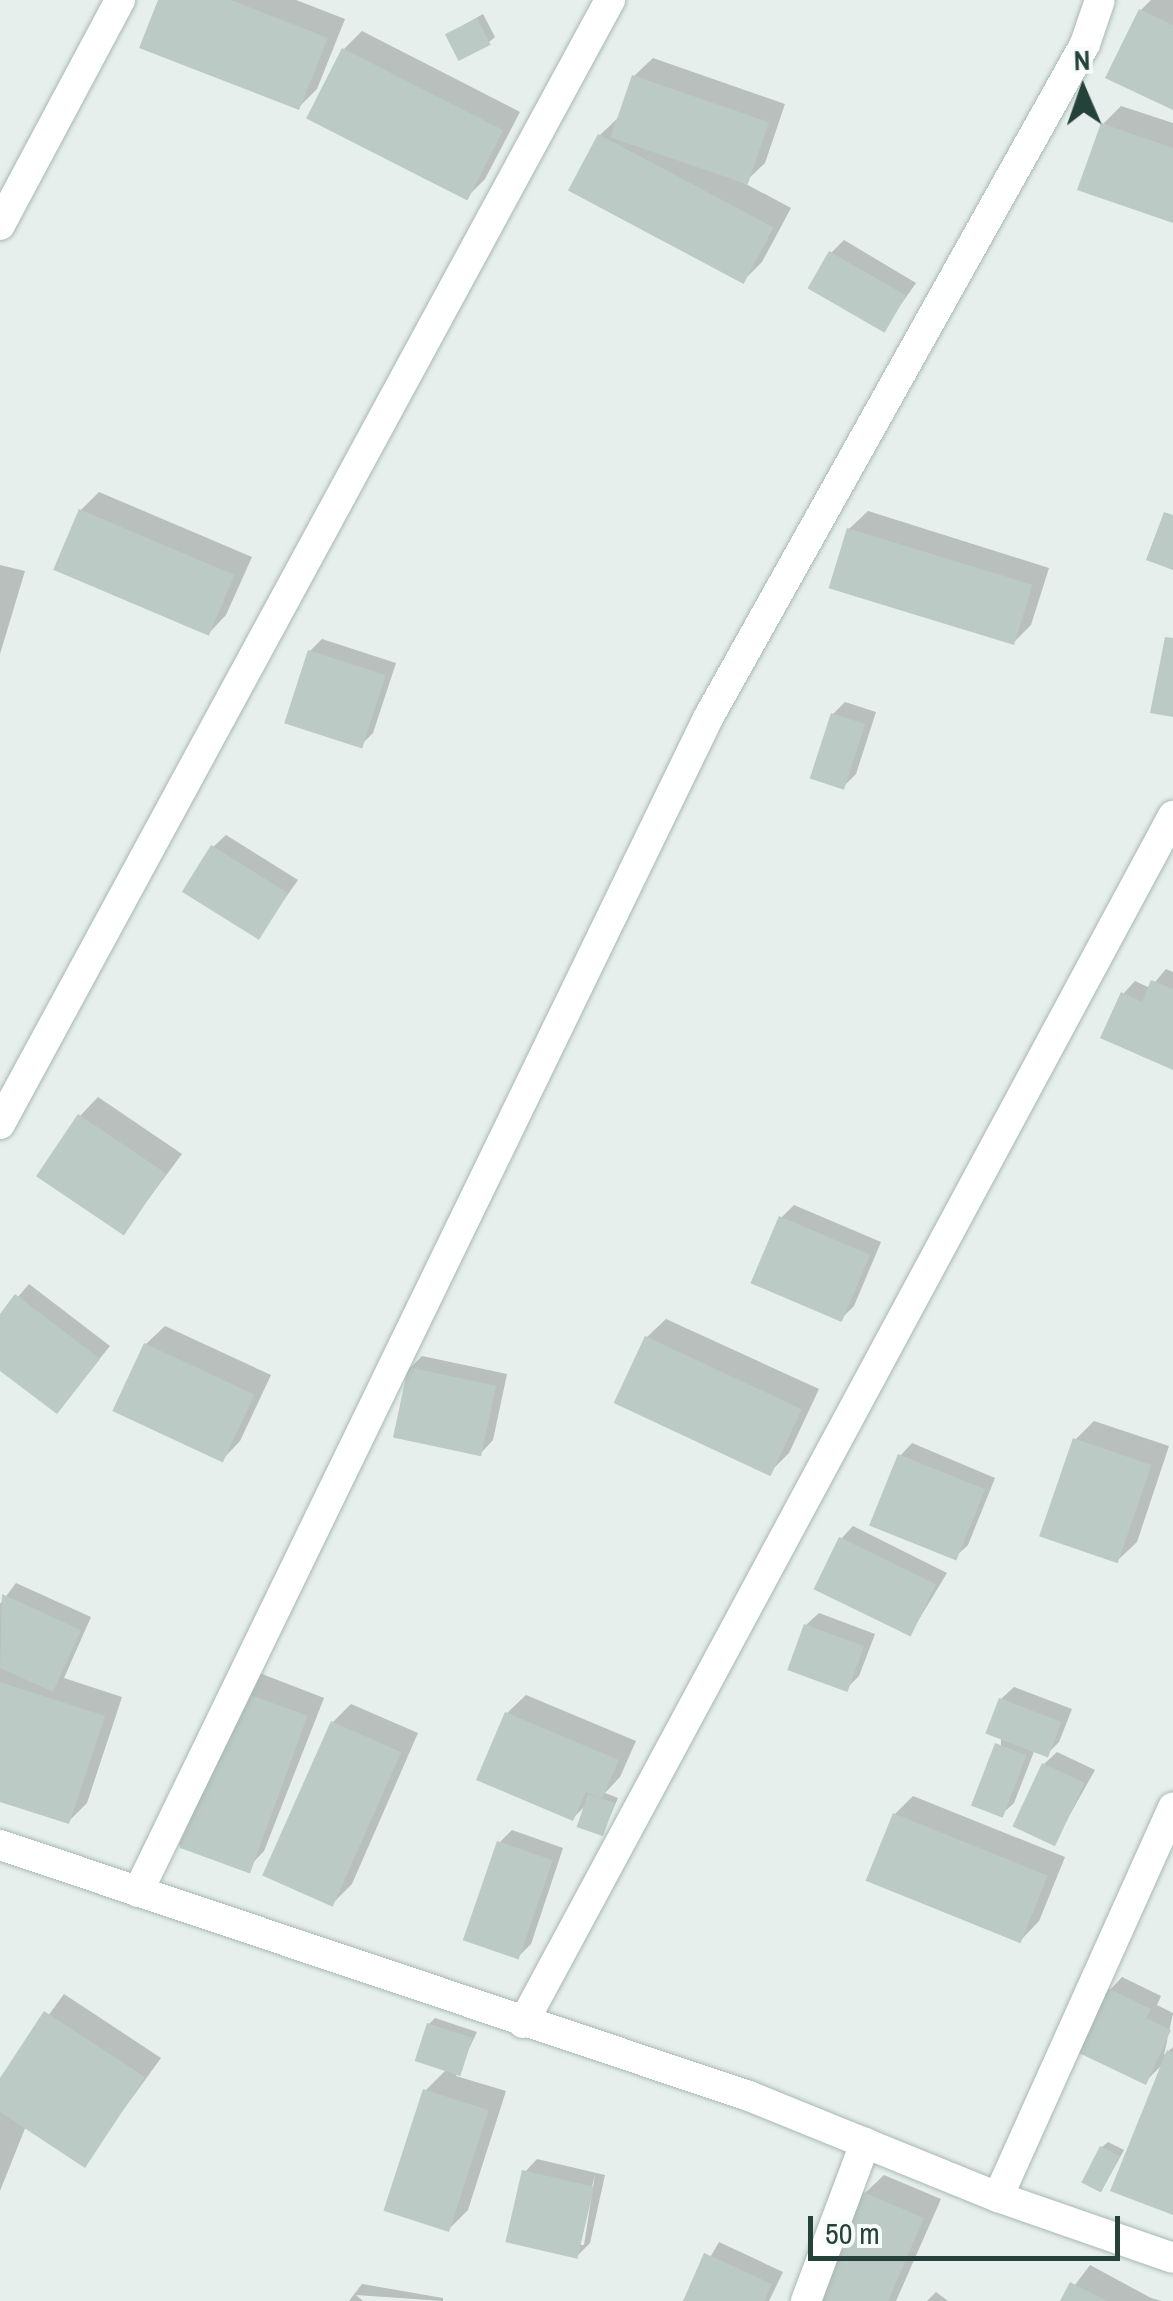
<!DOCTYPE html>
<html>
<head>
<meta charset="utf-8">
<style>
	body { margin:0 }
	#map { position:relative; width:1173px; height:2301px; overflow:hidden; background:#e6efeb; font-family:"Archivo Narrow",sans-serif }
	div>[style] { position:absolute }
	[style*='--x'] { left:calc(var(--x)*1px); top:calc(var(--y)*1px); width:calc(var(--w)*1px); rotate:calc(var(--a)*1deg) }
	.shadow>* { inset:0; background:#0003 }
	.building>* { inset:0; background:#bbcac4; transform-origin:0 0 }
	.roads { filter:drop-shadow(0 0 2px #a8b8b2) drop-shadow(0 0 2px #a8b8b2) }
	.minor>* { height:30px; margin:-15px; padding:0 15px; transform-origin:15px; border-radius:15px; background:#fff }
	span { translate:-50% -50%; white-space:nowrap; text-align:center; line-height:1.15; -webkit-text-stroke:10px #f7fbf9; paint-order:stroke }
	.north { position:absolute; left:1033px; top:40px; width:100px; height:100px; -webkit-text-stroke:8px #f7fbf9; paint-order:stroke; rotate:358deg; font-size:28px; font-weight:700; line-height:40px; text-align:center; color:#24423a }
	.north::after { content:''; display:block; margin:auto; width:35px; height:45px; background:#24423a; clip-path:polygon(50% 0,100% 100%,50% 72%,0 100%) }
	.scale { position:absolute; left:808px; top:2216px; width:312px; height:45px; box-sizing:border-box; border:5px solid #24423a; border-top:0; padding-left:12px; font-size:30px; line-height:35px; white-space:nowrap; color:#24423a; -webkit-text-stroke:8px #f7fbf9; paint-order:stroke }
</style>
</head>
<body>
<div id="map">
	<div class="shadow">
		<div style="clip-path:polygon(161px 0,296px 0,345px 19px,317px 89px,299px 107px)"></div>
		<div style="clip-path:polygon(1151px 0,1173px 0,1173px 107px,1141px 10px)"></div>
		<div style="clip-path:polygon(483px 14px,495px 37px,489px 42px,448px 34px)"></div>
		<div style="clip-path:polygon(362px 31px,520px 112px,485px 179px,466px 198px,344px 49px)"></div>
		<div style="clip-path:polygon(653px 58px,785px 104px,765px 163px,744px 183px,791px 208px,762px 262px,744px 280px,571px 189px,600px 135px,619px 117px,634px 76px)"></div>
		<div style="clip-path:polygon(1121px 106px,1173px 123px,1173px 220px,1103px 124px)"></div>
		<div style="clip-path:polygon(844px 240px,916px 283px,883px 330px,831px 253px)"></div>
		<div style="clip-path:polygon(99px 492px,252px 557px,226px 615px,208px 634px,81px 510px)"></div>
		<div style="clip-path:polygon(868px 511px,1049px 568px,1031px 625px,1012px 644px,849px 529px)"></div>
		<div style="clip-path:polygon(0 565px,25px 571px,0 654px)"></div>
		<div style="clip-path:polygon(322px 639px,396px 663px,373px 733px,360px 746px,310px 651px)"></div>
		<div style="clip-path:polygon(845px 702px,876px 712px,856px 774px,844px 786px,833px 714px)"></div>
		<div style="clip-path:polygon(226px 835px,298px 880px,258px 937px,213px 847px)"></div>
		<div style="clip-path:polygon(1166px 969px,1173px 972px,1173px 1067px,1123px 994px,1135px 981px,1150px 988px)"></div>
		<div style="clip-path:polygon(98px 1097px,182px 1154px,123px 1233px,80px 1116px)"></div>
		<div style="clip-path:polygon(794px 1205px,881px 1242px,854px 1306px,842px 1318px,781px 1218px)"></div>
		<div style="clip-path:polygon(29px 1284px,110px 1346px,57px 1411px,0 1367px,0 1318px)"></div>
		<div style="clip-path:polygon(666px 1319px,819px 1389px,789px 1453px,770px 1472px,618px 1402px,647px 1337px)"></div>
		<div style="clip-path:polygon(165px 1326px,271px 1375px,240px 1441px,222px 1460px,146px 1344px)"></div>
		<div style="clip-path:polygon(422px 1356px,507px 1374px,493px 1440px,481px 1453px,410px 1368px)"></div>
		<div style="clip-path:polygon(1094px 1421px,1169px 1446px,1137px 1542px,1118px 1560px,1075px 1440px)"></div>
		<div style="clip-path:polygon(912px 1443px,995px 1478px,968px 1545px,955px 1557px,900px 1456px)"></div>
		<div style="clip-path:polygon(853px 1526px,947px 1573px,910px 1634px,841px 1539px)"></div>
		<div style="clip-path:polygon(16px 1583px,91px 1617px,64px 1678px,122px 1697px,87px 1803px,69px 1821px,0 1799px,0 1604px)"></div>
		<div style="clip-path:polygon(819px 1613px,875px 1634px,859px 1676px,846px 1689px,806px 1625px)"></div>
		<div style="clip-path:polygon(257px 1672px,324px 1698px,264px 1851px,246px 1870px,179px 1845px)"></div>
		<div style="clip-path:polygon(1014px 1687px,1072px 1709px,1059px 1742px,1047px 1754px,1035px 1749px,1014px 1803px,1001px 1815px,1001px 1699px)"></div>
		<div style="clip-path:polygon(526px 1695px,636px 1741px,620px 1777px,605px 1793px,618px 1798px,603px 1833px,588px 1803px,573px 1818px,507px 1713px)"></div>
		<div style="clip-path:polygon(351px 1704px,418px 1733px,352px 1884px,333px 1903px,333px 1722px)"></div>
		<div style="clip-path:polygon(1057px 1752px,1095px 1770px,1054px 1843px,1044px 1764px)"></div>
		<div style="clip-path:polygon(913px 1796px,1065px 1857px,1039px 1921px,1021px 1940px,895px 1814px)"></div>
		<div style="clip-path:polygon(512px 1830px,563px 1848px,531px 1944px,519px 1956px,499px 1843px)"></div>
		<div style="clip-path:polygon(1122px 1977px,1161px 1996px,1157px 2005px,1173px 2013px,1164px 2055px,1173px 2047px,1173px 2211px,1164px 2063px,1145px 2082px,1110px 1990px)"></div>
		<div style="clip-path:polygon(64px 1994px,161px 2058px,84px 2164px,26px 2126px,0 2191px,0 2082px)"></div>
		<div style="clip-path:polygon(435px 2018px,477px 2032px,456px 2076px,506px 2091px,468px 2210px,450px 2228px,425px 2091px,447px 2069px,429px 2024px)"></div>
		<div style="clip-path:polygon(1108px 2142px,1124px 2150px,1102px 2190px,1102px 2147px)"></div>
		<div style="clip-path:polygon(evenodd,537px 2159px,605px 2175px,590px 2243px,577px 2256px,525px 2172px,537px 2159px,595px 2174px,584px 2245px,579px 2245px,595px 2174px)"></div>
		<div style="clip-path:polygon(884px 2175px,941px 2199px,896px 2301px,817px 2301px,865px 2193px)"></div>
		<div style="clip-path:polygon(719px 2242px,783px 2272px,769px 2301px,685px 2301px)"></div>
		<div style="clip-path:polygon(1090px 2265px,1151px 2298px,1162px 2301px,1063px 2301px)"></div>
		<div style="clip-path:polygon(362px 2284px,443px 2298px,443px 2301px,356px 2295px,363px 2301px,349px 2301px)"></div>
		<div style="clip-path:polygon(936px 2292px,948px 2301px,927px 2301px)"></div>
	</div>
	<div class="building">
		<div style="clip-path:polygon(158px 0,231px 0,328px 38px,299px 110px,139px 48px)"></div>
		<div style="clip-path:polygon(1139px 9px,1173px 25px,1173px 110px,1105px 78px)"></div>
		<div style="left:477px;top:18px;width:30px;height:36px;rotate:63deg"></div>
		<div style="left:342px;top:48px;width:181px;height:79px;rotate:27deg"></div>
		<div style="left:632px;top:75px;width:145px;height:66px;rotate:19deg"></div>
		<div style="clip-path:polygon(1101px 123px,1173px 148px,1173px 223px,1077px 190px)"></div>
		<div style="left:598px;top:134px;width:199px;height:64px;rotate:28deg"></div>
		<div style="left:829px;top:251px;width:89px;height:43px;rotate:30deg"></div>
		<div style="left:79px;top:509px;width:169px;height:66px;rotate:23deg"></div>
		<div style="clip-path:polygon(1164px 512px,1173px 515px,1173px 570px,1146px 560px)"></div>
		<div style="left:847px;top:528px;width:194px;height:63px;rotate:17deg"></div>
		<div style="clip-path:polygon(1165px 637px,1173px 638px,1173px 717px,1150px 713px)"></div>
		<div style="left:308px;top:650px;width:82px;height:77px;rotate:18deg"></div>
		<div style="left:831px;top:713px;width:36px;height:69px;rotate:18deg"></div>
		<div style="left:211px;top:845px;width:91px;height:55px;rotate:32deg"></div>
		<div style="clip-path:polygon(1151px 980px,1173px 989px,1173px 1070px,1100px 1038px,1121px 992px,1142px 1002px)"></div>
		<div style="left:78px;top:1114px;width:106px;height:75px;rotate:34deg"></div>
		<div style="left:779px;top:1216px;width:99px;height:73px;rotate:23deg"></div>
		<div style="clip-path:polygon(15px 1294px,100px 1359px,57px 1414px,0 1371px,0 1314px)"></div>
		<div style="left:645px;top:1336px;width:173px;height:74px;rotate:25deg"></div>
		<div style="left:144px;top:1343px;width:122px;height:75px;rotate:25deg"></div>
		<div style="left:408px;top:1367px;width:90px;height:72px;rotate:12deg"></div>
		<div style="left:1073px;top:1438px;width:83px;height:104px;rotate:19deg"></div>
		<div style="left:898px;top:1454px;width:94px;height:77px;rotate:22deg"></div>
		<div style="left:839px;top:1537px;width:108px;height:58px;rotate:26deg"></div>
		<div style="clip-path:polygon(2px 1594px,81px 1630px,53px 1692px,0 1668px)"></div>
		<div style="left:804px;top:1624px;width:64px;height:49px;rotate:20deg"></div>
		<div style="clip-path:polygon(0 1682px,105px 1716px,69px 1824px,0 1802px)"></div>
		<div style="left:237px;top:1690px;width:75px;height:168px;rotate:20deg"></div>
		<div style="left:999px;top:1698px;width:67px;height:38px;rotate:21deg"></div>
		<div style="clip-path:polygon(505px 1712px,619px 1760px,602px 1799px,586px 1792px,573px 1821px,476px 1780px)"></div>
		<div style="left:331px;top:1721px;width:77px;height:169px;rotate:24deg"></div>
		<div style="left:995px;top:1743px;width:34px;height:67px;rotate:21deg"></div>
		<div style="left:1042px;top:1763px;width:47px;height:70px;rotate:25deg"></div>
		<div style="left:588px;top:1794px;width:28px;height:35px;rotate:19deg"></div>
		<div style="left:893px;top:1813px;width:167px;height:73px;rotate:22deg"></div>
		<div style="left:497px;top:1841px;width:59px;height:105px;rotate:19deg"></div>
		<div style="clip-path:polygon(1108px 1988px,1151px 2009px,1146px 2018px,1171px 2030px,1146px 2085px,1077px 2052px)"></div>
		<div style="clip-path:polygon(44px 2011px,145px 2077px,85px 2168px,0 2112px,0 2078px)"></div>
		<div style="left:427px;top:2023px;width:48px;height:40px;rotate:18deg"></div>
		<div style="clip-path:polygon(1167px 2050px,1173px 2053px,1173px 2215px,1110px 2191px)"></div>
		<div style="left:423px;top:2089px;width:69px;height:128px;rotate:18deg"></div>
		<div style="left:1100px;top:2146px;width:22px;height:41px;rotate:27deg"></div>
		<div style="left:522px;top:2170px;width:74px;height:74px;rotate:13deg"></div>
		<div style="clip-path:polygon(863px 2192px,924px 2218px,888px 2301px,815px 2301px)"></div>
		<div style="clip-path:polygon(704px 2253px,772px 2284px,764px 2301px,683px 2301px)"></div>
		<div style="clip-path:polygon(1070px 2282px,1107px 2301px,1060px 2301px)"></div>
	</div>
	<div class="roads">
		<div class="minor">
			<div style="--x:0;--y:225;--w:255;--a:-61.9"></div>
			<div style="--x:0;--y:1124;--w:1279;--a:-61.51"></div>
			<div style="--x:0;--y:1845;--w:790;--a:18.53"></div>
			<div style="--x:749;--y:2096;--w:269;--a:22.1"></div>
			<div style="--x:998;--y:2197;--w:185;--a:19.2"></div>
			<div style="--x:138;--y:1892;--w:1305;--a:-64.1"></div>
			<div style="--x:708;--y:718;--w:772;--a:-60.78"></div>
			<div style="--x:1085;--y:44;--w:46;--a:-71.2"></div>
			<div style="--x:523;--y:2023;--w:1371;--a:-61.7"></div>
			<div style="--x:998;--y:2197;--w:427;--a:-65.8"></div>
			<div style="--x:806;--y:2301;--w:169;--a:-69.5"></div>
		</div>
	</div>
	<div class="north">N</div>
	<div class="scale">50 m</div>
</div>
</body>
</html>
